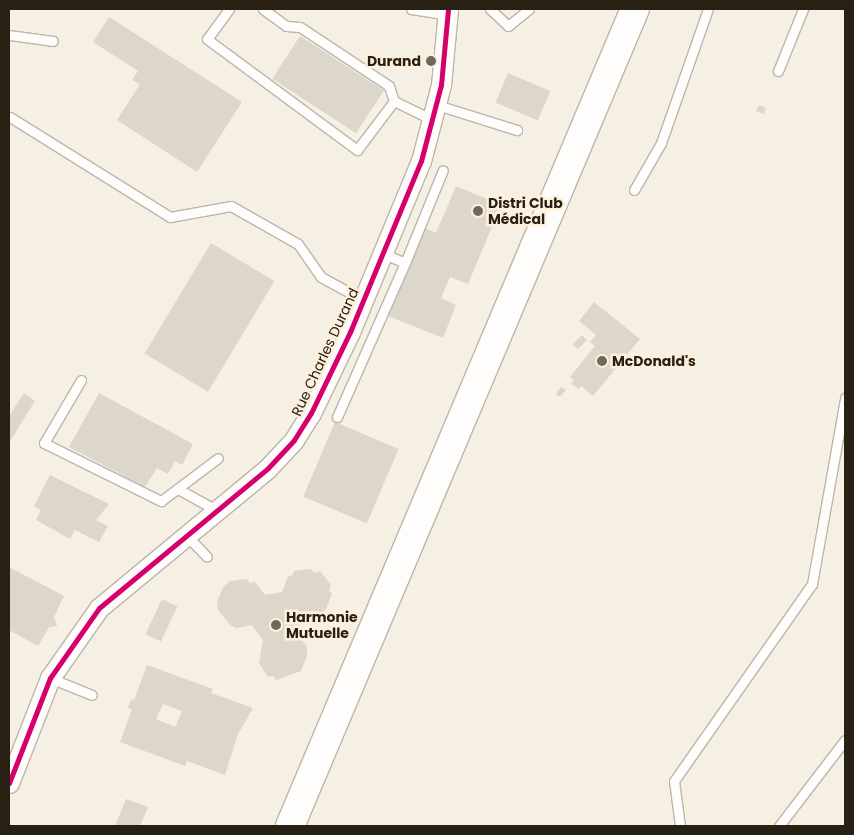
<!DOCTYPE html>
<meta charset="utf-8">
<style>
body{margin:0}
#map{position:relative;width:854px;height:835px;overflow:hidden;background:#f6efe4;font-family:Poppins,sans-serif}
div>[style]{position:absolute}
.building>*{inset:0;background:#ddd6cb;transform-origin:0 0}
.roads{filter:drop-shadow(1px 0 #bcb5aa) drop-shadow(-1px 0 #bcb5aa) drop-shadow(0 1px #bcb5aa) drop-shadow(0 -1px #bcb5aa)}
.service>*{height:9px;margin:-4.5px;padding:0 4.5px;transform-origin:4.5px;border-radius:4.5px;background:#fefdfb}
.minor>*{height:19px;margin:-9.5px;padding:0 9.5px;transform-origin:9.5px;border-radius:9.5px;background:#fefdfb}
.primary>*{height:28px;margin:-14px;padding:0 14px;transform-origin:14px;border-radius:14px;background:#fefdfb}
.cycleway>*{height:5px;margin:-2.5px;padding:0 2.5px;transform-origin:2.5px;border-radius:2.5px;background:#d6006c}
.dots>*{width:14px;height:14px;translate:-50% -50%;box-sizing:border-box;border:2px solid #fef0dc;border-radius:50%}
span{translate:-50% -50%;white-space:nowrap;text-align:center;line-height:1.15;-webkit-text-stroke:5px #fef0dc;paint-order:stroke}
.poi-label{font-size:14px;color:#292014;font-weight:700}
.right{translate:-100% -50%;text-align:right}
.left{translate:0 -50%;text-align:left}
.street-label{font-size:14px;color:#292014}
.frame{position:absolute;inset:0;border:10px solid #292014;pointer-events:none}
</style>
<div id="map">
<div class="building">
<div style="clip-path:polygon(109px 17px,242px 102px,197px 172px,117px 120px,140px 84px,132px 80px,138px 71px,93px 42px)"></div>
<div style="left:300px;top:36px;width:100px;height:51px;rotate:33deg"></div>
<div style="left:508px;top:73px;width:46px;height:32px;rotate:23deg"></div>
<div style="clip-path:polygon(759px 105px,766px 108px,764px 114px,756px 111px)"></div>
<div style="clip-path:polygon(456px 186px,501px 205px,468px 284px,450px 277px,441px 298px,456px 305px,443px 338px,388px 316px,425px 228px,436px 233px)"></div>
<div style="left:211px;top:243px;width:74px;height:129px;rotate:31deg"></div>
<div style="clip-path:polygon(594px 302px,640px 339px,593px 396px,581px 386px,579px 389px,571px 384px,574px 380px,570px 377px,595px 346px,590px 342px,596px 335px,579px 321px)"></div>
<div style="left:582px;top:335px;width:7px;height:13px;rotate:45deg"></div>
<div style="clip-path:polygon(561px 387px,566px 390px,560px 397px,556px 394px)"></div>
<div style="clip-path:polygon(24px 393px,35px 401px,9px 443px,9px 416px)"></div>
<div style="clip-path:polygon(99px 393px,193px 444px,182px 465px,175px 461px,168px 474px,157px 468px,145px 487px,69px 447px)"></div>
<div style="left:335px;top:422px;width:69px;height:81px;rotate:23deg"></div>
<div style="clip-path:polygon(50px 475px,109px 504px,96px 520px,108px 526px,99px 542px,75px 530px,70px 539px,36px 520px,41px 510px,34px 506px)"></div>
<div style="clip-path:polygon(9px 567px,64px 596px,54px 617px,57px 626px,49px 627px,38px 646px,9px 630px)"></div>
<div style="clip-path:polygon(311px 569px,314px 573px,320px 571px,331px 585px,329px 590px,332px 594px,326px 609px,319px 615px,303px 618px,296px 633px,307px 647px,307px 656px,301px 671px,276px 680px,274px 676px,268px 677px,259px 663px,263px 640px,252px 625px,236px 628px,230px 625px,218px 610px,217px 602px,223px 587px,230px 581px,247px 579px,250px 583px,255px 582px,265px 595px,282px 592px,288px 576px,292px 576px,294px 571px)"></div>
<div style="left:162px;top:599px;width:17px;height:39px;rotate:25deg"></div>
<div style="clip-path:polygon(evenodd,147px 665px,213px 689px,211px 693px,253px 708px,238px 734px,225px 775px,187px 761px,185px 766px,120px 742px,132px 709px,128px 708px,131px 699px,134px 700px,147px 665px,163px 704px,182px 711px,175px 727px,156px 719px,163px 704px)"></div>
<div style="clip-path:polygon(126px 799px,148px 807px,140px 826px,115px 826px)"></div>
</div>
<div class="roads">
<div class="service">
<div style="left:229px;top:9px;width:37px;rotate:126deg"></div>
<div style="left:207px;top:39px;width:187px;rotate:36.5deg"></div>
<div style="left:357px;top:150px;width:61px;rotate:-52.9deg"></div>
<div style="left:263px;top:9px;width:29px;rotate:36deg"></div>
<div style="left:286px;top:26px;width:14px;rotate:4deg"></div>
<div style="left:300px;top:27px;width:107px;rotate:33.5deg"></div>
<div style="left:389px;top:86px;width:16px;rotate:72deg"></div>
<div style="left:394px;top:101px;width:43px;rotate:26deg"></div>
<div style="left:411px;top:9px;width:36px;rotate:9deg"></div>
<div style="left:490px;top:9px;width:25px;rotate:43deg"></div>
<div style="left:508px;top:26px;width:27px;rotate:-39deg"></div>
<div style="left:9px;top:35px;width:44px;rotate:7.8deg"></div>
<div style="left:778px;top:71px;width:67px;rotate:-68deg"></div>
<div style="left:437px;top:105px;width:84px;rotate:17.4deg"></div>
<div style="left:10px;top:117px;width:189px;rotate:32deg"></div>
<div style="left:170px;top:217px;width:62px;rotate:-10.2deg"></div>
<div style="left:231px;top:206px;width:77px;rotate:29.6deg"></div>
<div style="left:298px;top:244px;width:40px;rotate:55.1deg"></div>
<div style="left:321px;top:277px;width:48px;rotate:28.7deg"></div>
<div style="left:634px;top:190px;width:54px;rotate:-60.1deg"></div>
<div style="left:661px;top:143px;width:142px;rotate:-70.7deg"></div>
<div style="left:382px;top:253px;width:25px;rotate:23deg"></div>
<div style="left:405px;top:263px;width:100px;rotate:-67.8deg"></div>
<div style="left:81px;top:380px;width:73px;rotate:120.4deg"></div>
<div style="left:44px;top:443px;width:131px;rotate:26.4deg"></div>
<div style="left:161px;top:501px;width:71px;rotate:-37deg"></div>
<div style="left:337px;top:417px;width:168px;rotate:-66.2deg"></div>
<div style="left:178px;top:489px;width:43px;rotate:28.9deg"></div>
<div style="left:186px;top:535px;width:30px;rotate:46deg"></div>
<div style="left:50px;top:678px;width:45px;rotate:22deg"></div>
<div style="left:680px;top:826px;width:45px;rotate:-97.6deg"></div>
<div style="left:674px;top:781px;width:241px;rotate:-55deg"></div>
<div style="left:812px;top:584px;width:189px;rotate:-79.9deg"></div>
<div style="left:779px;top:826px;width:108px;rotate:-52.5deg"></div>
</div>
<div class="minor">
<div style="left:9px;top:783px;width:113px;rotate:-68.7deg"></div>
<div style="left:50px;top:678px;width:85px;rotate:-55deg"></div>
<div style="left:99px;top:608px;width:219px;rotate:-39.6deg"></div>
<div style="left:268px;top:468px;width:38px;rotate:-47deg"></div>
<div style="left:294px;top:440px;width:32px;rotate:-58deg"></div>
<div style="left:311px;top:413px;width:90px;rotate:-64.3deg"></div>
<div style="left:350px;top:332px;width:185px;rotate:-67.5deg"></div>
<div style="left:421px;top:161px;width:79px;rotate:-75.3deg"></div>
<div style="left:441px;top:85px;width:76px;rotate:-84.7deg"></div>
</div>
<div class="primary">
<div style="left:290px;top:826px;width:887px;rotate:-67.11deg"></div>
</div>
</div>
<div class="cycleway">
<div style="left:9px;top:783px;width:113px;rotate:-68.7deg"></div>
<div style="left:50px;top:678px;width:85px;rotate:-55deg"></div>
<div style="left:99px;top:608px;width:219px;rotate:-39.6deg"></div>
<div style="left:268px;top:468px;width:38px;rotate:-47deg"></div>
<div style="left:294px;top:440px;width:32px;rotate:-58deg"></div>
<div style="left:311px;top:413px;width:90px;rotate:-64.3deg"></div>
<div style="left:350px;top:332px;width:185px;rotate:-67.5deg"></div>
<div style="left:421px;top:161px;width:79px;rotate:-75.3deg"></div>
<div style="left:441px;top:85px;width:76px;rotate:-84.7deg"></div>
</div>
<div class="dots">
<div style="left:431px;top:61px;background:#71685d"></div>
<div style="left:478px;top:211px;background:#71685d"></div>
<div style="left:602px;top:361px;background:#71685d"></div>
<div style="left:276px;top:625px;background:#71685d"></div>
</div>
<div class="poi-label">
<span class="right" style="left:421px;top:61px">Durand</span>
<span class="left" style="left:488px;top:211px">Distri Club<br>Médical</span>
<span class="left" style="left:612px;top:361px">McDonald's</span>
<span class="left" style="left:286px;top:625px">Harmonie<br>Mutuelle</span>
</div>
<div class="street-label">
<span style="left:325px;top:352px;rotate:-65deg">Rue Charles Durand</span>
</div>
<div class="frame"></div>
</div>
